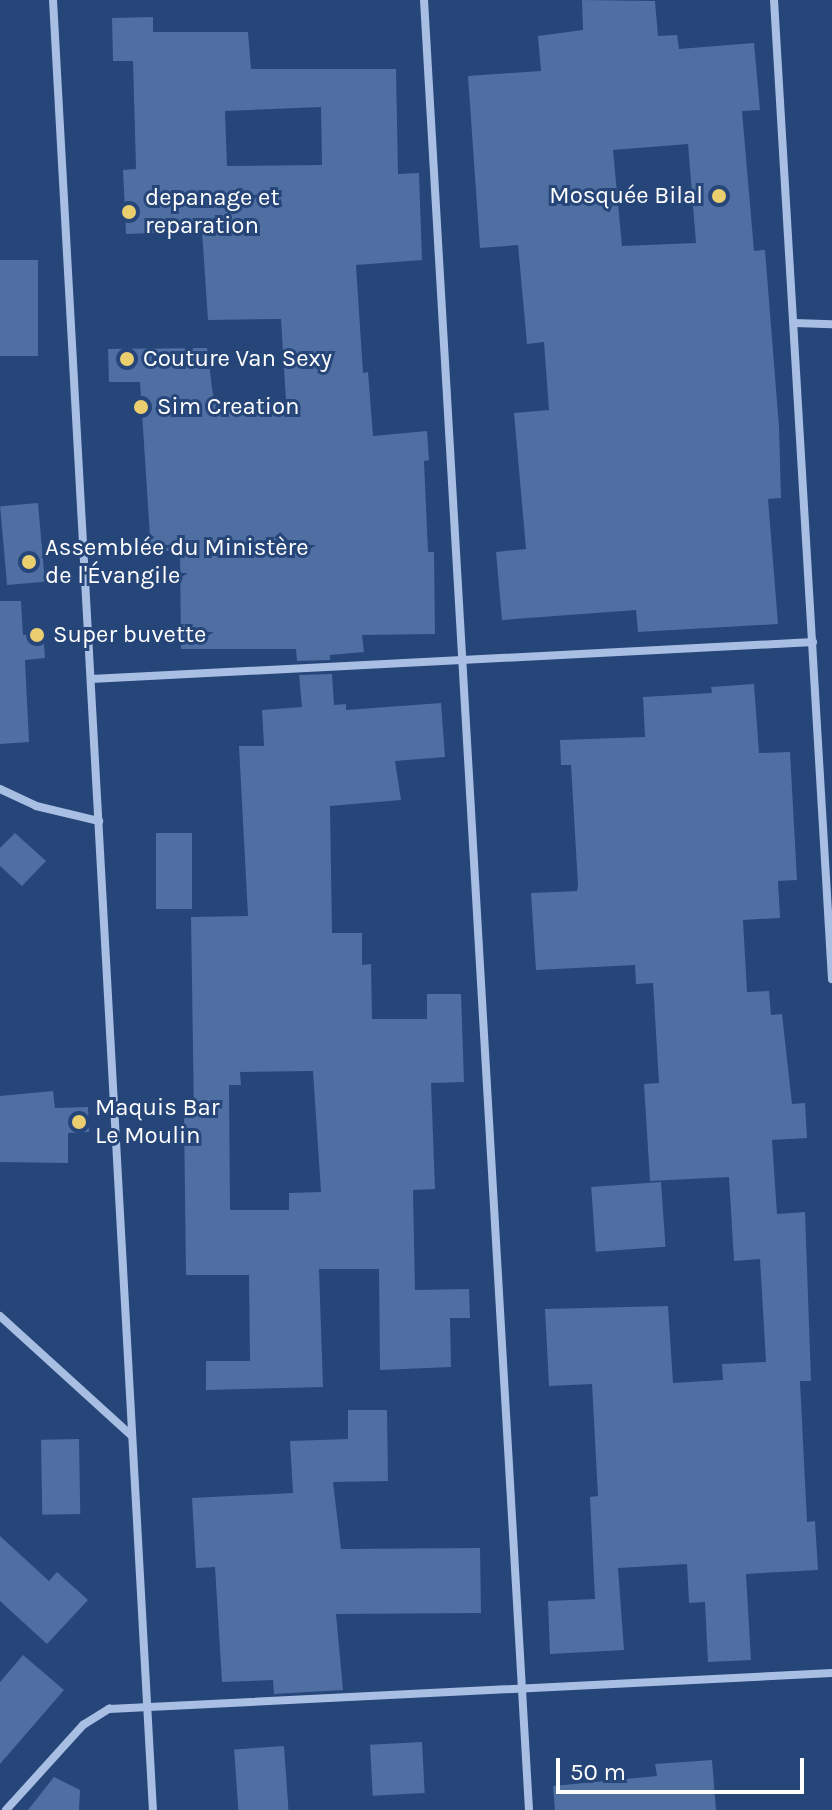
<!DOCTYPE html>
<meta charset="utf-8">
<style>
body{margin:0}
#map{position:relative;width:832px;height:1810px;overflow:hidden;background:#264578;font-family:Karla,sans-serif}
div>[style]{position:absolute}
.building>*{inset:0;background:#4f6ea1;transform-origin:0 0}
.minor>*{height:8px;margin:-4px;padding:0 4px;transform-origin:4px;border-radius:4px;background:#a8bfe3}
.dots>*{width:22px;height:22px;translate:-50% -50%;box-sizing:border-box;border:4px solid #264578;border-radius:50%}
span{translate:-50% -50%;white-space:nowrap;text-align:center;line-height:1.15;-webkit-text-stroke:6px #264578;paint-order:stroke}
.poi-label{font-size:24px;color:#fff}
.right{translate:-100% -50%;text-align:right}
.left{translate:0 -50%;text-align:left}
.scale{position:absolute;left:556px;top:1758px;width:248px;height:36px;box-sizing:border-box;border:4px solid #fff;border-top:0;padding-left:10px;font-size:24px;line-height:28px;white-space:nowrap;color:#fff;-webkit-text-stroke:6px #264578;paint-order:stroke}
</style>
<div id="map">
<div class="building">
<div style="clip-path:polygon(evenodd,582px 0,655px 1px,658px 36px,677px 35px,679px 49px,754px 43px,760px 110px,742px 111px,754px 251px,765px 250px,779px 427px,781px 498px,768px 499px,778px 624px,638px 632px,636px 610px,502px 620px,496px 552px,526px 549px,514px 413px,549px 410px,544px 342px,527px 344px,518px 245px,480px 248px,468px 76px,541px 71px,538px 36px,583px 30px,582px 0,688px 144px,696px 243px,622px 246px,613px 150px,688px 144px)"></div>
<div style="clip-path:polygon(evenodd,153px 17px,153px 32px,248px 32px,251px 69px,396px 69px,398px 174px,419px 173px,422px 260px,356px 265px,363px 373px,368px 372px,373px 436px,427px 431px,429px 460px,424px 461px,428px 552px,434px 552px,435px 634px,362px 635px,364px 652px,330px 655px,330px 660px,297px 661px,296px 649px,181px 649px,180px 550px,151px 552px,140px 382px,109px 382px,108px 349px,207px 348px,214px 403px,286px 401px,281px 319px,208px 320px,202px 231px,126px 234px,123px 170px,136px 169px,133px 61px,113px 61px,112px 18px,153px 17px,321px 107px,322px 165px,227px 166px,225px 111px,321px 107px)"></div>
<div style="left:0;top:260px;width:38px;height:96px"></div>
<div style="left:38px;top:503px;width:79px;height:38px;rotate:85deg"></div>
<div style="clip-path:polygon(0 601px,21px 601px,23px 635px,43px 634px,45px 658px,25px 660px,29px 742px,0 744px)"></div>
<div style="clip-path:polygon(evenodd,332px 674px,334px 705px,346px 704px,346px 710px,441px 703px,445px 757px,395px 761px,401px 800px,330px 806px,332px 933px,362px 933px,362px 965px,371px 964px,372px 1019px,427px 1019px,427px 994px,461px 994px,464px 1082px,431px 1083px,435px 1189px,413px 1190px,415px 1290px,469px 1289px,470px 1318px,450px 1318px,451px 1367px,380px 1370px,379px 1269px,319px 1269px,323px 1387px,206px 1390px,206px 1361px,250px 1361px,249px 1275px,186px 1275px,184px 1116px,194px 1116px,191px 917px,248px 916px,239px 746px,264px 746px,262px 710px,302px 707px,299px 675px,332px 674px,313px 1071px,321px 1192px,289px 1193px,289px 1210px,230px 1210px,229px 1085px,241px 1085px,240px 1072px,313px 1071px)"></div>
<div style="clip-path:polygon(754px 684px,759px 753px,790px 752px,797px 880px,778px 881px,780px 918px,743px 920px,747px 992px,769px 991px,771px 1015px,782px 1014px,792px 1104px,805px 1103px,807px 1138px,772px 1140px,777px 1214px,805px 1212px,811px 1381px,800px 1381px,807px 1522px,815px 1521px,818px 1570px,746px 1574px,751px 1660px,708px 1662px,705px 1602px,689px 1603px,687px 1564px,618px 1568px,624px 1650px,550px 1654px,548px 1601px,595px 1599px,590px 1497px,598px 1496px,592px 1384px,549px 1386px,545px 1309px,668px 1306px,673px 1383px,723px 1380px,722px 1364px,766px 1362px,760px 1259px,734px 1261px,729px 1177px,650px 1181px,644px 1084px,659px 1083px,653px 983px,636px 984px,635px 965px,536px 970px,531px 893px,577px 891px,578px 885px,571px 765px,561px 765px,560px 740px,645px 737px,643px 697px,712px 693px,711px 687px)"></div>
<div style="clip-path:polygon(15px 833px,46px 861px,22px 886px,0 866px,0 848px)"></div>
<div style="left:156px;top:833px;width:36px;height:76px"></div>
<div style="clip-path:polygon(53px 1091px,55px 1108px,88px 1107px,89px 1132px,68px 1133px,68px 1163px,0 1162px,0 1096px)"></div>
<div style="left:661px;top:1182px;width:65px;height:70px;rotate:86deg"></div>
<div style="clip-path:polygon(348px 1410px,387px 1410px,388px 1481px,333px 1482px,341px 1549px,480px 1548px,481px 1613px,336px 1614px,343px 1690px,274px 1694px,273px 1680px,222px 1682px,215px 1567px,196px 1568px,192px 1498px,293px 1493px,290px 1441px,348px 1439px)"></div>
<div style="left:79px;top:1439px;width:75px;height:38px;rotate:89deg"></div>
<div style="clip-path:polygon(0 1536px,49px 1581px,57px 1572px,88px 1600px,47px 1644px,0 1601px)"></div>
<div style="clip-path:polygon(23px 1655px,64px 1690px,0 1764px,0 1682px)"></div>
<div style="left:422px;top:1742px;width:51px;height:52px;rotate:87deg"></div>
<div style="left:284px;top:1746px;width:64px;height:50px;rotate:86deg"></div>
<div style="clip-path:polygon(712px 1760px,716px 1810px,555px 1810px,553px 1786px,657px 1776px,655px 1764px)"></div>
<div style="clip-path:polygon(54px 1777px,80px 1790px,79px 1810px,28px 1810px)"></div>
</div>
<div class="minor">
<div style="left:53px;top:0;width:1813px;rotate:86.84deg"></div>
<div style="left:424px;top:0;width:1813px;rotate:86.68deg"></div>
<div style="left:774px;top:0;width:981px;rotate:86.61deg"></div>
<div style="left:794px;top:323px;width:38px;rotate:2deg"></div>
<div style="left:91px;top:679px;width:723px;rotate:-2.93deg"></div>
<div style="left:0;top:789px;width:40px;rotate:25deg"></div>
<div style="left:36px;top:806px;width:65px;rotate:13.4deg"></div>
<div style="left:0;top:1316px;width:178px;rotate:42.3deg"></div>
<div style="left:6px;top:1810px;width:115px;rotate:-47.8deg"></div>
<div style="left:83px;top:1725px;width:31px;rotate:-32deg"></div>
<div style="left:109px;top:1709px;width:724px;rotate:-2.85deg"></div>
</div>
<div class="dots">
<div style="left:719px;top:196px;background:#ebcf6e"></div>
<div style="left:129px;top:212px;background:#ebcf6e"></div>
<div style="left:127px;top:359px;background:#ebcf6e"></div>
<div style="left:141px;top:407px;background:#ebcf6e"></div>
<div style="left:29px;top:562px;background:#ebcf6e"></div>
<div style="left:37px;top:635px;background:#ebcf6e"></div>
<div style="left:79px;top:1122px;background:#ebcf6e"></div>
</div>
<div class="poi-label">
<span class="right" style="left:703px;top:196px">Mosquée Bilal</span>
<span class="left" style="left:145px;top:212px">depanage et<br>reparation</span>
<span class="left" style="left:143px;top:359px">Couture Van Sexy</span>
<span class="left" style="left:157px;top:407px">Sim Creation</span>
<span class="left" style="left:45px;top:562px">Assemblée du Ministère<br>de l'Évangile</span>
<span class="left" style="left:53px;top:635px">Super buvette</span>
<span class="left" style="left:95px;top:1122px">Maquis Bar<br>Le Moulin</span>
</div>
<div class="scale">50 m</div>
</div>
